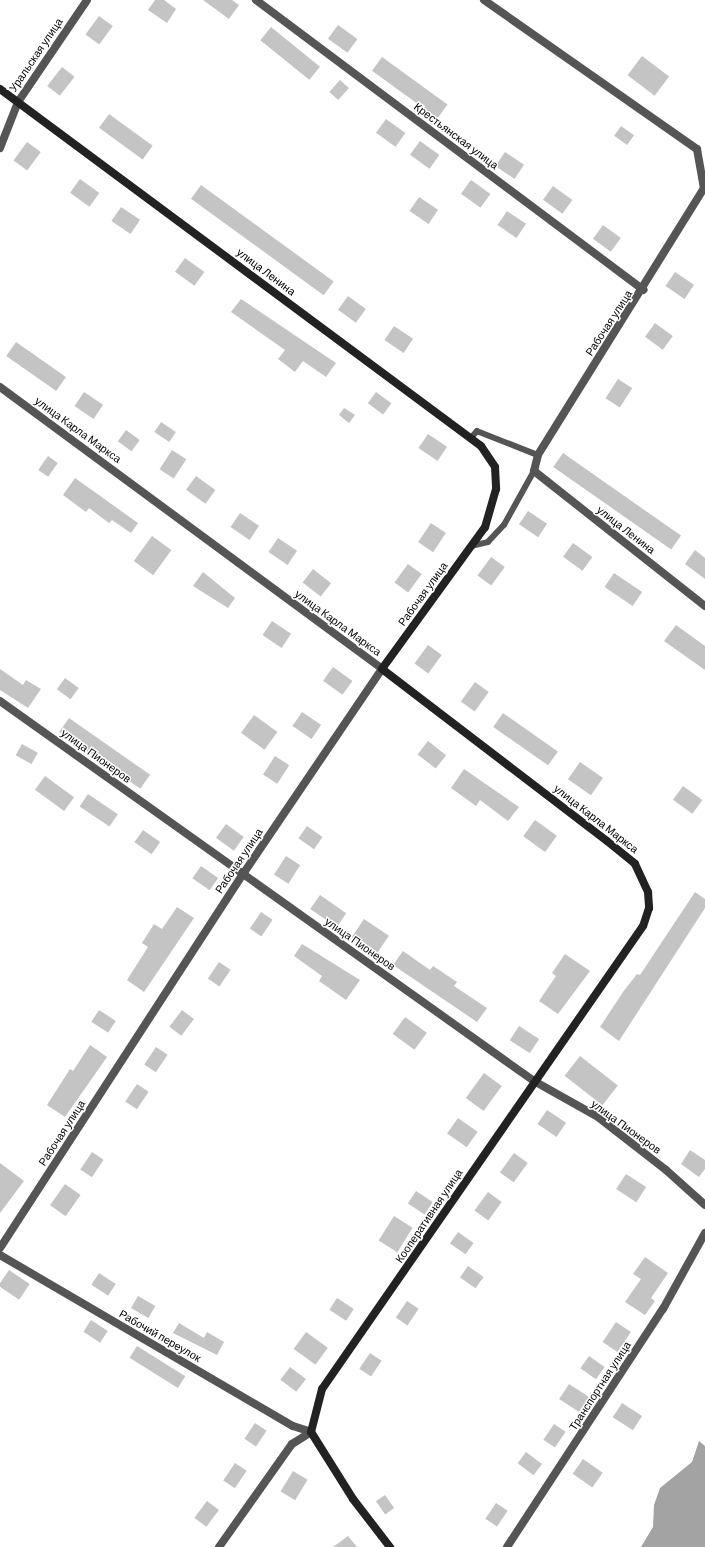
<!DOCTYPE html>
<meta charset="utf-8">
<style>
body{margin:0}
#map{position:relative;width:705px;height:1547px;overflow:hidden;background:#fff;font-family:Barlow,sans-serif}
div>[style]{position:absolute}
.water>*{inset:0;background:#a3a3a3}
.building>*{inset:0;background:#c4c4c4;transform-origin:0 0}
.service>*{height:5.5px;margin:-2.75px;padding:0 2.75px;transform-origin:2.75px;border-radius:2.75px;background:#555}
.minor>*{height:8px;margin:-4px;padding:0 4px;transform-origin:4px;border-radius:4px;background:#555}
.tertiary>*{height:8px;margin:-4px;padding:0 4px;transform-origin:4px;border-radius:4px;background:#555}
.secondary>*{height:8px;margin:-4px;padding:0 4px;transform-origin:4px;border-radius:4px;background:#222}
span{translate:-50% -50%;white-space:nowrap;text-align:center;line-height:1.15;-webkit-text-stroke:3px #fff;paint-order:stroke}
.street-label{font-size:11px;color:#000}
</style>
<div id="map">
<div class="water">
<div style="clip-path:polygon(699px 1441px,705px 1446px,705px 1547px,641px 1547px,653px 1527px,654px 1505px,660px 1488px,692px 1462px)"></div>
</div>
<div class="building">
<div style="clip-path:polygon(155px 0,164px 0,176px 9px,167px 23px,148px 10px)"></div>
<div style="clip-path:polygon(203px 0,232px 0,239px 5px,229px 19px)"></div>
<div style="left:99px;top:16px;width:17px;height:23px;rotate:36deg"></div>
<div style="left:338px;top:25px;width:24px;height:17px;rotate:36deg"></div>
<div style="left:271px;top:27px;width:63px;height:17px;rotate:39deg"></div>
<div style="left:642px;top:56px;width:34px;height:24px;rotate:37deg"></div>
<div style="left:382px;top:57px;width:81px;height:17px;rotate:36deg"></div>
<div style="left:62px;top:67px;width:16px;height:24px;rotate:38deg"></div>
<div style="left:340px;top:80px;width:12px;height:16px;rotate:42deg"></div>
<div style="left:109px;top:114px;width:54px;height:17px;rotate:36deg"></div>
<div style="left:386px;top:119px;width:24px;height:17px;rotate:36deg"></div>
<div style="left:621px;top:126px;width:16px;height:12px;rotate:35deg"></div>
<div style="left:420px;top:141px;width:24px;height:17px;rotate:36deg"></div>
<div style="left:27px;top:142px;width:17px;height:23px;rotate:36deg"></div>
<div style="left:505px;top:152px;width:23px;height:17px;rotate:34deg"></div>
<div style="left:80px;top:179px;width:24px;height:17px;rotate:36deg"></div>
<div style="left:471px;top:180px;width:24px;height:17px;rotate:36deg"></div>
<div style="left:201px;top:185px;width:164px;height:17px;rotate:36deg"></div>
<div style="left:553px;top:186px;width:24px;height:17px;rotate:36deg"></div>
<div style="left:419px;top:197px;width:23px;height:17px;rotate:34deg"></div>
<div style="left:121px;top:207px;width:23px;height:17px;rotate:34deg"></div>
<div style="left:507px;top:211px;width:23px;height:17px;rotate:34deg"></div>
<div style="left:603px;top:225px;width:22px;height:17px;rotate:36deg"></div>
<div style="left:185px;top:258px;width:24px;height:17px;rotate:36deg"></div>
<div style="left:675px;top:272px;width:23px;height:17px;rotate:34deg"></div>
<div style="left:348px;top:296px;width:22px;height:17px;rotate:36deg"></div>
<div style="clip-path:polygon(241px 299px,336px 363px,326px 377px,303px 361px,295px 372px,278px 359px,285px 350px,231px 312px)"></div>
<div style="left:655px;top:323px;width:22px;height:17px;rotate:36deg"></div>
<div style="left:394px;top:326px;width:23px;height:17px;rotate:34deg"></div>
<div style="left:16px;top:342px;width:61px;height:17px;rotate:35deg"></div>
<div style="left:618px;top:379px;width:17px;height:23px;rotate:33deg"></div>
<div style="left:84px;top:392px;width:23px;height:17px;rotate:34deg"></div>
<div style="left:376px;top:392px;width:19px;height:14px;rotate:36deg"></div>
<div style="clip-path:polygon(344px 408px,355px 415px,349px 423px,339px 415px)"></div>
<div style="left:161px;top:422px;width:18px;height:12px;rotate:34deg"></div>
<div style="left:126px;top:430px;width:17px;height:14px;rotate:36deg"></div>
<div style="left:428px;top:434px;width:23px;height:17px;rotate:34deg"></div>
<div style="left:172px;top:450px;width:17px;height:23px;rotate:33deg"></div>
<div style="left:563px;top:453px;width:144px;height:17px;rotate:35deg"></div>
<div style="left:48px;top:456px;width:12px;height:17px;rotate:35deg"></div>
<div style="left:196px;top:476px;width:24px;height:17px;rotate:36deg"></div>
<div style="clip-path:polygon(75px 478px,138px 523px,131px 533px,112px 520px,109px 523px,89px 508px,86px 512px,63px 495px)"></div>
<div style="left:528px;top:511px;width:23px;height:16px;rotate:34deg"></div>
<div style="left:240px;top:513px;width:23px;height:17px;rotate:34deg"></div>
<div style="left:431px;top:523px;width:18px;height:23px;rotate:34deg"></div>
<div style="left:152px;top:536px;width:24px;height:31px;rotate:36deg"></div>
<div style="left:278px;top:538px;width:23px;height:17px;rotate:34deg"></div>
<div style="left:573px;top:543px;width:24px;height:17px;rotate:36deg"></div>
<div style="clip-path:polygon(695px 550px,705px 558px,705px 579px,685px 564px)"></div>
<div style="left:491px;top:557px;width:17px;height:23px;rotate:36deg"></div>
<div style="left:408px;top:564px;width:17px;height:23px;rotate:36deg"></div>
<div style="left:313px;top:569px;width:23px;height:17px;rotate:38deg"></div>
<div style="clip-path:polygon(203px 572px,235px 598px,228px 608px,193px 586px)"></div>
<div style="left:614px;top:573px;width:34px;height:17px;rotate:34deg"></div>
<div style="left:272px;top:621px;width:23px;height:17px;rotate:34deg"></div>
<div style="clip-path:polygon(676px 625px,705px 646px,705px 670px,664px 641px)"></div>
<div style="left:428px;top:645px;width:17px;height:23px;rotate:36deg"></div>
<div style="left:333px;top:667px;width:24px;height:17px;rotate:36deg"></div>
<div style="clip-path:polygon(0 669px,23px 685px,26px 680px,41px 689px,28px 708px,0 690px)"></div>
<div style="left:65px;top:678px;width:17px;height:14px;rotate:36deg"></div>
<div style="left:475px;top:682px;width:17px;height:24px;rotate:36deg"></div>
<div style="left:302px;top:712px;width:23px;height:17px;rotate:34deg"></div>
<div style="left:503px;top:713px;width:67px;height:17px;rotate:35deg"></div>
<div style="left:254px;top:715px;width:29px;height:22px;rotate:36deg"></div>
<div style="left:69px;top:718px;width:99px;height:17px;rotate:35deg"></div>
<div style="left:428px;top:741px;width:23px;height:17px;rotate:38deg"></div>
<div style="left:22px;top:744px;width:18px;height:13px;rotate:29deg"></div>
<div style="left:275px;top:756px;width:17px;height:22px;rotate:33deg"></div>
<div style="left:580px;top:762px;width:28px;height:21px;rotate:35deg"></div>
<div style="clip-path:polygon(464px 769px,519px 807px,508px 821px,480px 800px,476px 806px,451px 788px)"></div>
<div style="left:45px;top:776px;width:36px;height:17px;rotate:36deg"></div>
<div style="left:683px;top:786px;width:24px;height:17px;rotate:36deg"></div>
<div style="left:88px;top:794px;width:36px;height:15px;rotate:34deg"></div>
<div style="left:535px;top:820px;width:27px;height:20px;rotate:36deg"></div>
<div style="left:226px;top:824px;width:22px;height:17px;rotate:36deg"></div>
<div style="left:307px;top:826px;width:19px;height:15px;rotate:35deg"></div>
<div style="left:143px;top:830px;width:21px;height:15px;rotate:35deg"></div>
<div style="left:286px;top:856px;width:17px;height:22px;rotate:33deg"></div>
<div style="left:201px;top:866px;width:21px;height:15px;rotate:35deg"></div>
<div style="clip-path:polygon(695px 892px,705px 899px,705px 908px,619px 1041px,600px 1027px,623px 992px,637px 974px,640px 975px)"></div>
<div style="left:320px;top:895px;width:32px;height:17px;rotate:35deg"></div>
<div style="clip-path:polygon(177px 907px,194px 918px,144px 992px,127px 980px,148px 947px,142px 943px,154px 924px,162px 929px)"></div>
<div style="left:261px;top:912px;width:14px;height:20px;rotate:34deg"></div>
<div style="left:364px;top:919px;width:30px;height:22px;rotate:34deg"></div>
<div style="clip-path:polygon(302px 944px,360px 980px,346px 1000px,319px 981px,322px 976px,294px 956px)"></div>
<div style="clip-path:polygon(403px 951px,430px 970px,433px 966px,457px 982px,454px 986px,487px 1008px,477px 1022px,393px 965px)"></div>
<div style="clip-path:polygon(565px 954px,590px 971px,558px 1014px,539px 1001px,556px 976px,552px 973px)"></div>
<div style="left:219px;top:962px;width:14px;height:20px;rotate:34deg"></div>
<div style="left:99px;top:1010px;width:20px;height:14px;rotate:33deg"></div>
<div style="left:182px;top:1010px;width:15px;height:21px;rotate:37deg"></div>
<div style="left:405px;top:1017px;width:27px;height:21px;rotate:36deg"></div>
<div style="left:519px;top:1026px;width:24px;height:17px;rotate:33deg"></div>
<div style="clip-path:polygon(90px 1045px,107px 1057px,65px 1117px,47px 1105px,70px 1069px,73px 1071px)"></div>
<div style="left:156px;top:1047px;width:14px;height:21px;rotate:34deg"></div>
<div style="left:580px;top:1056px;width:48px;height:25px;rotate:38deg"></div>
<div style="left:484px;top:1073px;width:22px;height:31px;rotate:36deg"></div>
<div style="left:137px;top:1084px;width:14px;height:21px;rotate:34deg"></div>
<div style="left:547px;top:1110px;width:23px;height:17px;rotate:34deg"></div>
<div style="left:458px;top:1118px;width:24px;height:19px;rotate:35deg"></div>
<div style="clip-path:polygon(690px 1150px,705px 1160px,705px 1169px,699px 1177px,681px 1164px)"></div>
<div style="left:92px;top:1152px;width:14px;height:21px;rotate:34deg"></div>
<div style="left:514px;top:1153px;width:17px;height:24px;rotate:36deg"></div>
<div style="clip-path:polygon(0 1163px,24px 1181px,0 1213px)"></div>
<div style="left:626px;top:1174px;width:24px;height:18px;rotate:33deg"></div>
<div style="left:65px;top:1184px;width:19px;height:26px;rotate:35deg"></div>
<div style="left:416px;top:1191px;width:20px;height:15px;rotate:33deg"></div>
<div style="left:488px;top:1192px;width:17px;height:23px;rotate:36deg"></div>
<div style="left:394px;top:1216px;width:22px;height:29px;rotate:32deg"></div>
<div style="left:458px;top:1232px;width:19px;height:14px;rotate:35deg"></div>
<div style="clip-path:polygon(645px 1257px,668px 1273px,651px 1298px,655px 1301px,645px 1315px,625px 1302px,641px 1279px,633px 1274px)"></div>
<div style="left:468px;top:1266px;width:19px;height:14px;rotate:35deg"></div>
<div style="left:9px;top:1270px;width:25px;height:19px;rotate:34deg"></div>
<div style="left:99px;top:1273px;width:20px;height:14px;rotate:33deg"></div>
<div style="left:138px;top:1296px;width:20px;height:14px;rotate:30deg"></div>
<div style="left:337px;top:1298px;width:20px;height:14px;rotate:33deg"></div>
<div style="left:407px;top:1301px;width:14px;height:20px;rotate:34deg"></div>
<div style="left:91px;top:1320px;width:20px;height:14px;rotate:33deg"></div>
<div style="left:616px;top:1322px;width:18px;height:24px;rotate:34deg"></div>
<div style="clip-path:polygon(179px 1323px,204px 1338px,207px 1332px,224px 1342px,217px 1355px,173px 1333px)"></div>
<div style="left:306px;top:1332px;width:27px;height:21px;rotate:36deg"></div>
<div style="left:137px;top:1346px;width:57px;height:14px;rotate:32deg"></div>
<div style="left:370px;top:1353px;width:14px;height:19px;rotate:34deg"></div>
<div style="left:589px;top:1356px;width:19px;height:15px;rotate:35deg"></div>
<div style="left:290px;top:1367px;width:20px;height:16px;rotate:37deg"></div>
<div style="left:569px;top:1384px;width:24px;height:18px;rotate:33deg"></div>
<div style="left:622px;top:1403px;width:24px;height:17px;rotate:33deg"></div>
<div style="left:255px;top:1423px;width:14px;height:19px;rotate:34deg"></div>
<div style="left:554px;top:1424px;width:14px;height:19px;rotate:34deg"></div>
<div style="left:526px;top:1452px;width:20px;height:14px;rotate:37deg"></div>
<div style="left:583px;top:1459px;width:24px;height:18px;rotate:35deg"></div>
<div style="left:235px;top:1463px;width:14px;height:21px;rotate:34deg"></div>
<div style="left:293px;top:1471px;width:17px;height:24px;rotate:31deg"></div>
<div style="left:385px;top:1495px;width:16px;height:11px;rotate:55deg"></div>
<div style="left:207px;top:1501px;width:15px;height:21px;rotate:37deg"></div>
<div style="left:496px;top:1503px;width:14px;height:19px;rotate:34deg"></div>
<div style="clip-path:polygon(348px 1536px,357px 1547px,333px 1547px)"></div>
</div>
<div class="service">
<div style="left:471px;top:438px;width:9px;rotate:-49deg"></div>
<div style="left:477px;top:431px;width:66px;rotate:21.5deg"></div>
<div style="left:471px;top:546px;width:17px;rotate:-13deg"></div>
<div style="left:488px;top:542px;width:23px;rotate:-47deg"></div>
<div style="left:504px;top:525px;width:62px;rotate:-60.9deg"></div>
</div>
<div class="minor">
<div style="left:256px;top:0;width:484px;rotate:36.8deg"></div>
<div style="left:484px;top:0;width:260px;rotate:35deg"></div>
<div style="left:697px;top:149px;width:40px;rotate:80deg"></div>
<div style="left:704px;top:188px;width:314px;rotate:121.9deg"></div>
<div style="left:538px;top:455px;width:16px;rotate:104deg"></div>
<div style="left:534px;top:471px;width:218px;rotate:38.3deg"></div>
<div style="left:0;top:148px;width:49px;rotate:-68.6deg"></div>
<div style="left:18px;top:102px;width:123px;rotate:-55.9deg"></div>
<div style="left:0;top:387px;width:475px;rotate:36.4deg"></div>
<div style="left:0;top:701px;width:655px;rotate:35.44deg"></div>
<div style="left:534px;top:1081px;width:73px;rotate:29.4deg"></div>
<div style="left:598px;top:1117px;width:86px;rotate:37.9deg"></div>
<div style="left:666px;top:1170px;width:52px;rotate:41.9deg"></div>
<div style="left:0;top:1255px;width:339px;rotate:30.3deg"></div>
<div style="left:293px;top:1426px;width:19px;rotate:18deg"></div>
<div style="left:219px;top:1547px;width:126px;rotate:-54.7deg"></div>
<div style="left:292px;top:1444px;width:22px;rotate:-32deg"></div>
<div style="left:507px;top:1547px;width:285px;rotate:-56.8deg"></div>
<div style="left:663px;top:1309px;width:87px;rotate:-61.1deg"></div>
</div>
<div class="tertiary">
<div style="left:0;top:1248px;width:446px;rotate:-57deg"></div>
<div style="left:243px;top:874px;width:248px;rotate:-55.9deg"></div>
</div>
<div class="secondary">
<div style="left:0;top:89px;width:599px;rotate:36.58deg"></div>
<div style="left:481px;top:446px;width:25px;rotate:56deg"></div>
<div style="left:495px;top:467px;width:22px;rotate:87deg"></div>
<div style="left:496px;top:489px;width:40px;rotate:106deg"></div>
<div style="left:485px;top:527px;width:175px;rotate:126deg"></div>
<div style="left:382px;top:669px;width:283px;rotate:37.4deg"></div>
<div style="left:607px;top:841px;width:36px;rotate:39deg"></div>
<div style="left:635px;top:864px;width:31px;rotate:65deg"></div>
<div style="left:648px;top:892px;width:16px;rotate:86deg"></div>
<div style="left:649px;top:908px;width:19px;rotate:108deg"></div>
<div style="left:643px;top:926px;width:563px;rotate:124.73deg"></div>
<div style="left:322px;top:1389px;width:44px;rotate:104.3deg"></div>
<div style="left:311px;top:1432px;width:79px;rotate:57.9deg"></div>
<div style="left:353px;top:1499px;width:61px;rotate:52.4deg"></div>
</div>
<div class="street-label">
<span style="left:36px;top:55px;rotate:-56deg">Уральская улица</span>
<span style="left:456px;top:136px;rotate:37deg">Крестьянская улица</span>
<span style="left:266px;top:272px;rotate:37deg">улица Ленина</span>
<span style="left:609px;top:323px;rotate:-57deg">Рабочая улица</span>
<span style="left:78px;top:430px;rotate:36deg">улица Карла Маркса</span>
<span style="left:626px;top:530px;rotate:38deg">улица Ленина</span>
<span style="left:423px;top:594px;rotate:-54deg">Рабочая улица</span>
<span style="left:338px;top:623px;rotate:36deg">улица Карла Маркса</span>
<span style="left:96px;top:756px;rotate:36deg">улица Пионеров</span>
<span style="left:596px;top:819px;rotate:38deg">улица Карла Маркса</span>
<span style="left:239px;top:861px;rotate:-56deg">Рабочая улица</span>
<span style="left:360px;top:944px;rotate:35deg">улица Пионеров</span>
<span style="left:626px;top:1127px;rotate:36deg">улица Пионеров</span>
<span style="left:62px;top:1133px;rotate:-57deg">Рабочая улица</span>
<span style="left:429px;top:1216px;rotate:-56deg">Кооперативная улица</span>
<span style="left:160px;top:1336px;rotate:30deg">Рабочий переулок</span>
<span style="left:600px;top:1386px;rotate:-57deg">Транспортная улица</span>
</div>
</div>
